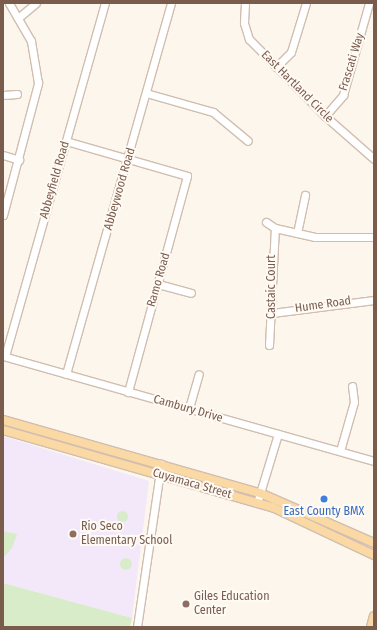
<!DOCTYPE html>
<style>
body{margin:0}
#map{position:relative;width:377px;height:630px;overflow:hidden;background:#fdf6ec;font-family:"Fira Sans Condensed",sans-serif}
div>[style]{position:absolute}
.education>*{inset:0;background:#f3e8fa}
.green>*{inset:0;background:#d8ecc9}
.round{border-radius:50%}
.roads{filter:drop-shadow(1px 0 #d1beb0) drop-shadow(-1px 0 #d1beb0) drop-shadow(0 1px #d1beb0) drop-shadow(0 -1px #d1beb0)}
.minor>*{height:7px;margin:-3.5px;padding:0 3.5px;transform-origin:3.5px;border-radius:3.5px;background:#fff}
.major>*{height:8px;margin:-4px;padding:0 4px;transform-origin:4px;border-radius:4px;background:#fbd9a5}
.dots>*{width:11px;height:11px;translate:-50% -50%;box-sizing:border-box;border:2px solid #fffaf3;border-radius:50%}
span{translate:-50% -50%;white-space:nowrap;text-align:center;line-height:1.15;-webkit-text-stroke:4px #fffaf3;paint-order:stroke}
.street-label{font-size:12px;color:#7a5c4d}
.shop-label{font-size:12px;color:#366cbe}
.education-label{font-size:12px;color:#785e54}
.left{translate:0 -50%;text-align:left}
.frame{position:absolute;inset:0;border:4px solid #7a5c4d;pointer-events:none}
</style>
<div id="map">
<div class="education">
<div style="clip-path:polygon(3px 436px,149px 481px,132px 618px,3px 583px)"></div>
</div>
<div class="green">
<div class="round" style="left:116.5px;top:510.5px;width:11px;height:11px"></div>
<div style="clip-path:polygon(3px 531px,17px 534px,12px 548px,3px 558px)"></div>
<div class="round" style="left:120px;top:558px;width:12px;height:12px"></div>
<div style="clip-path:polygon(3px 583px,132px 618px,130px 627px,3px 627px)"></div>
</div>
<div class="roads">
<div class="minor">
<div style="left:245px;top:3px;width:20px;rotate:93deg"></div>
<div style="left:244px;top:23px;width:17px;rotate:73deg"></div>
<div style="left:249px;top:39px;width:108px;rotate:45.4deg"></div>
<div style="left:325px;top:116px;width:65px;rotate:41.3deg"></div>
<div style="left:18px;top:18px;width:23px;rotate:-40deg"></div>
<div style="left:276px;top:67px;width:21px;rotate:-45deg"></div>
<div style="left:291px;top:52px;width:51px;rotate:-73deg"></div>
<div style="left:146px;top:93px;width:70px;rotate:15.8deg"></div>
<div style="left:213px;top:112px;width:45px;rotate:39.6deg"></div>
<div style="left:3px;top:95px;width:14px;rotate:-4deg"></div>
<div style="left:325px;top:116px;width:28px;rotate:-49deg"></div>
<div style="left:343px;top:95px;width:96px;rotate:-74.2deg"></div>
<div style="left:66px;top:141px;width:126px;rotate:16.1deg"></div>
<div style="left:187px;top:176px;width:224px;rotate:105.3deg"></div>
<div style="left:3px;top:155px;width:17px;rotate:17deg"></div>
<div style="left:3px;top:215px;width:137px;rotate:-75.1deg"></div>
<div style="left:38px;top:83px;width:43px;rotate:-99.5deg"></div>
<div style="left:31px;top:41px;width:44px;rotate:-120.1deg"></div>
<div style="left:266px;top:222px;width:11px;rotate:34deg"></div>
<div style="left:275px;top:228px;width:41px;rotate:12.7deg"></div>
<div style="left:315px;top:237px;width:59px"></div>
<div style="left:297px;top:233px;width:39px;rotate:-78deg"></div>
<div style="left:158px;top:284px;width:34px;rotate:15deg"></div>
<div style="left:272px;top:313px;width:103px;rotate:-7.3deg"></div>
<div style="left:269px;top:345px;width:117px;rotate:-87.1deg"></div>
<div style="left:3px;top:356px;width:386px;rotate:15.8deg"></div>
<div style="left:5px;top:356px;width:367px;rotate:-74.2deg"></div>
<div style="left:66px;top:374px;width:386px;rotate:-74.2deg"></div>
<div style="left:189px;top:408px;width:35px;rotate:-74deg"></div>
<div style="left:340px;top:451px;width:51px;rotate:-74.1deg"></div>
<div style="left:354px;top:402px;width:16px;rotate:-97deg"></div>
<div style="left:257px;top:503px;width:72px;rotate:-73.1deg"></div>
<div style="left:137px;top:627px;width:165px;rotate:-81.6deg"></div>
</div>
<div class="major">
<div style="left:3px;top:420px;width:267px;rotate:15.9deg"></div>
<div style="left:260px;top:493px;width:124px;rotate:23.7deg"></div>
<div style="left:3px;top:430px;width:280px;rotate:16deg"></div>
<div style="left:272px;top:507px;width:113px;rotate:25.2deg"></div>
<div style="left:371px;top:627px;width:11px;rotate:-75deg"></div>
</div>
</div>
<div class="dots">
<div style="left:324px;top:499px;background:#3f7fe0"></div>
<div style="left:73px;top:534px;background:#8d6e63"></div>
<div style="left:186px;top:604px;background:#8d6e63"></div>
</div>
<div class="street-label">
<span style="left:352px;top:62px;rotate:-73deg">Frascati Way</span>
<span style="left:297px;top:87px;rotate:45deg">East Hartland Circle</span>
<span style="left:55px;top:180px;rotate:-74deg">Abbeyfield Road</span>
<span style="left:120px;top:189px;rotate:-74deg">Abbeywood Road</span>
<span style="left:159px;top:280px;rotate:-74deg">Ramo Road</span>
<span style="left:272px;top:287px;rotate:-90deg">Castaic Court</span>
<span style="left:323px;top:305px;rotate:-8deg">Hume Road</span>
<span style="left:188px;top:409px;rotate:16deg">Cambury Drive</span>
<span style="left:192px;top:484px;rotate:16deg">Cuyamaca Street</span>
</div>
<div class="shop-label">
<span style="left:324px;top:512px">East County BMX</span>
</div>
<div class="education-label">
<span class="left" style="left:81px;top:534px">Rio Seco<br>Elementary School</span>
<span class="left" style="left:194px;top:604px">Giles Education<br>Center</span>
</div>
<div class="frame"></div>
</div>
